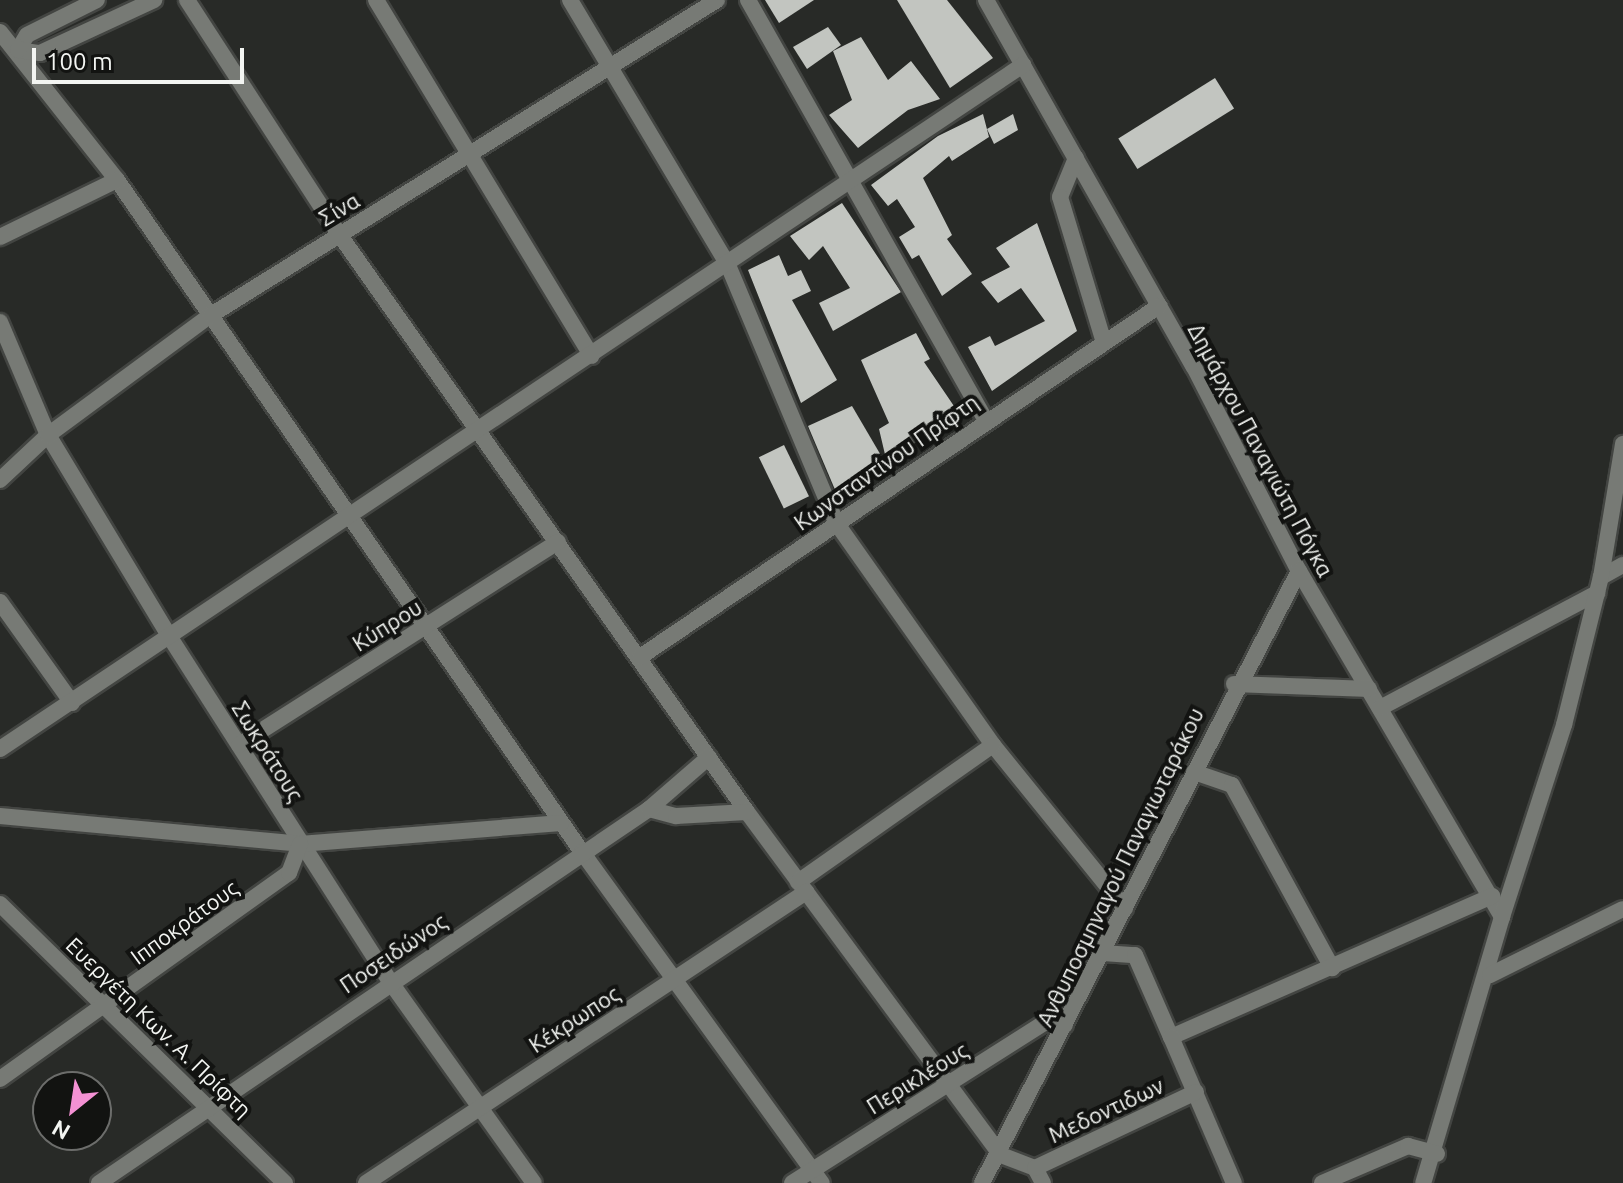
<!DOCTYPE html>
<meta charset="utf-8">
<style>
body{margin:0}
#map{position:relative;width:1623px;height:1183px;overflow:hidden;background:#282a27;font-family:Ubuntu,sans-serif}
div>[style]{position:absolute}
.building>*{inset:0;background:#c2c5c0;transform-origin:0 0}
.roads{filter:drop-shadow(2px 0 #434542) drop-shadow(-2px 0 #434542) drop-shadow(0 2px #434542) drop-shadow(0 -2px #434542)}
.minor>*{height:16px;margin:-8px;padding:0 8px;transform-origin:8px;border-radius:8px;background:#777a75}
span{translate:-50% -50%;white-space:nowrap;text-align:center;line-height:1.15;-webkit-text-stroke:8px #121311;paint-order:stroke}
.street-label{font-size:22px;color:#f3f5f2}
.north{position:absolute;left:32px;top:1071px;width:80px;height:80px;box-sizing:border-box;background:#121311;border:2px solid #6c6d6b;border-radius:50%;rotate:210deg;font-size:22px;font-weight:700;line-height:32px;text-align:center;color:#f3f5f2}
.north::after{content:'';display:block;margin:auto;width:28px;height:36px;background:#f491d4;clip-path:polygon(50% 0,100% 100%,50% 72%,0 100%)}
.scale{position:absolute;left:32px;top:48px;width:212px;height:36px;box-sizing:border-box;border:4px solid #f3f5f2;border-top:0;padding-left:10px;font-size:24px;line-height:28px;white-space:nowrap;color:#f3f5f2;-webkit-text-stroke:6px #121311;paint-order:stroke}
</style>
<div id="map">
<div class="building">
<div style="clip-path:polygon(765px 0,814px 0,779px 23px)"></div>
<div style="clip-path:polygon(897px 0,947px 0,993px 58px,950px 88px)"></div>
<div style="clip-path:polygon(828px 27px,841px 45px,807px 69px,793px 47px)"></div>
<div style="clip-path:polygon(861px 37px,888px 80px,911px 61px,940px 99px,908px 110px,858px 148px,829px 115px,852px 100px,833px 51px)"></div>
<div style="left:1215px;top:78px;width:36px;height:114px;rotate:58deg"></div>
<div style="clip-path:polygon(983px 114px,989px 137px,952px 161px,949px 156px,923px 178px,952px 235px,947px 239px,972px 274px,942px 296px,919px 255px,912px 259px,899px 237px,915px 227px,897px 199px,888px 206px,871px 185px,938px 136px)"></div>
<div style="clip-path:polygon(1013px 114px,1018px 130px,994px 144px,987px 129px)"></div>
<div style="clip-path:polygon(842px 203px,901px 292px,833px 331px,819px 303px,850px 288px,823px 246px,809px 260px,790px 236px)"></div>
<div style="clip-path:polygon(1037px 223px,1077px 331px,992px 391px,968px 347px,990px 336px,995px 346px,1045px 321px,1021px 288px,998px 303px,981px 282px,1010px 267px,996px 248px)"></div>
<div style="clip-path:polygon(779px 255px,788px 276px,801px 270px,811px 291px,792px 300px,837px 380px,801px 403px,748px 270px)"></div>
<div style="clip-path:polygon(916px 333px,930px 359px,924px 362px,958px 412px,887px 463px,879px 429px,889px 423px,861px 360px)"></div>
<div style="clip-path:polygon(852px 406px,886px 464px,836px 492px,808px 426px)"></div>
<div style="left:784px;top:445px;width:57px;height:28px;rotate:64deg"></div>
</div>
<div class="roads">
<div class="minor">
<div style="left:187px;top:0;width:279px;rotate:57deg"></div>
<div style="left:339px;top:234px;width:707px;rotate:54.78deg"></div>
<div style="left:747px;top:812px;width:427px;rotate:53.5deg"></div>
<div style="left:376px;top:0;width:416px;rotate:58.8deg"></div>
<div style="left:570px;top:0;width:309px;rotate:59.2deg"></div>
<div style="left:728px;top:265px;width:281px;rotate:67.2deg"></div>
<div style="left:837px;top:524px;width:271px;rotate:54.8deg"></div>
<div style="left:993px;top:745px;width:210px;rotate:51deg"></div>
<div style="left:748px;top:0;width:481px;rotate:60.5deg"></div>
<div style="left:986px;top:0;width:422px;rotate:60.5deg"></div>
<div style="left:1194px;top:367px;width:229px;rotate:62.8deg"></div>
<div style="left:1299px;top:571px;width:401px;rotate:59.6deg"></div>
<div style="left:1502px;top:917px;width:277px;rotate:106.5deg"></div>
<div style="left:0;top:32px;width:189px;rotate:51.7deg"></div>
<div style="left:117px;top:180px;width:817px;rotate:55.32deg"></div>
<div style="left:582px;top:852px;width:409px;rotate:54.1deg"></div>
<div style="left:18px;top:50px;width:22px;rotate:8deg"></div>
<div style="left:40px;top:53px;width:126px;rotate:-24.9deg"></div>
<div style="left:18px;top:50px;width:17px;rotate:-59deg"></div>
<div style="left:27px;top:35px;width:78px;rotate:-26.6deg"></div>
<div style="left:1076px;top:158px;width:42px;rotate:112.3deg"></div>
<div style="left:1060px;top:197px;width:148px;rotate:73.2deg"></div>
<div style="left:0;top:237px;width:130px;rotate:-26deg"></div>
<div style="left:0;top:322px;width:123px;rotate:67deg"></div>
<div style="left:48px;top:435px;width:238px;rotate:58.9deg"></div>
<div style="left:171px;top:639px;width:405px;rotate:57.4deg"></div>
<div style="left:389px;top:980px;width:249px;rotate:54.5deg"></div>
<div style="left:0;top:480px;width:66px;rotate:-43.2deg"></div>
<div style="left:48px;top:435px;width:202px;rotate:-36.4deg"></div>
<div style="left:211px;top:315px;width:596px;rotate:-31.9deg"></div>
<div style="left:1601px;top:577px;width:25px;rotate:-29deg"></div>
<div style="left:0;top:602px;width:124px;rotate:54.5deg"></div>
<div style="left:640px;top:657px;width:627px;rotate:-34.07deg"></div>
<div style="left:1234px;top:684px;width:135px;rotate:2.1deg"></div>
<div style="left:1380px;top:708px;width:246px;rotate:-27.9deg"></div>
<div style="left:239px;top:745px;width:378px;rotate:-32.5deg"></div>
<div style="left:0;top:749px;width:1231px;rotate:-33.77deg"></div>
<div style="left:1194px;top:772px;width:40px;rotate:18.9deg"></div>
<div style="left:1232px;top:785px;width:209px;rotate:61.3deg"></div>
<div style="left:649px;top:809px;width:28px;rotate:15deg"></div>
<div style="left:676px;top:816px;width:71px;rotate:-3.2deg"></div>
<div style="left:0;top:816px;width:301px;rotate:5.3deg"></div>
<div style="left:300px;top:844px;width:262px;rotate:-4.6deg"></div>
<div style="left:798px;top:882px;width:238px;rotate:-35.1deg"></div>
<div style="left:0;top:904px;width:399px;rotate:44.4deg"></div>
<div style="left:1502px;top:917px;width:202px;rotate:-72.1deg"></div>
<div style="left:1564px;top:725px;width:153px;rotate:-76deg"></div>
<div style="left:1601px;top:577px;width:135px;rotate:-80.6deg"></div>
<div style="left:1103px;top:953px;width:32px;rotate:4deg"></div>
<div style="left:1135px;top:955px;width:90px;rotate:66.3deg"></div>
<div style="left:1171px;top:1037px;width:351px;rotate:-23.7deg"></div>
<div style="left:1490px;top:975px;width:148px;rotate:-26.4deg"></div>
<div style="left:1171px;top:1037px;width:159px;rotate:66.7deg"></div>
<div style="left:0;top:1079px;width:355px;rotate:-35.5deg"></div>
<div style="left:289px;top:873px;width:31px;rotate:-69deg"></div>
<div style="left:1001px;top:1155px;width:36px;rotate:21deg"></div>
<div style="left:1035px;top:1168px;width:17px;rotate:62deg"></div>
<div style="left:1035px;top:1168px;width:178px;rotate:-25.3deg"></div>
<div style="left:99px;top:1183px;width:665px;rotate:-34.22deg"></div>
<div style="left:649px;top:809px;width:79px;rotate:-40.9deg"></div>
<div style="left:366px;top:1183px;width:528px;rotate:-33.48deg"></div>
<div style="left:792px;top:1183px;width:306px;rotate:-32.4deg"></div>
<div style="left:1050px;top:1019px;width:16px;rotate:22deg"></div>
<div style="left:982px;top:1183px;width:689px;rotate:-62.62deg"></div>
<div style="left:1322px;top:1183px;width:94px;rotate:-23.3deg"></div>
<div style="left:1408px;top:1146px;width:30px;rotate:15deg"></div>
</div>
</div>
<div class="street-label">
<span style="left:339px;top:209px;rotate:-31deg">Σίνα</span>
<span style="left:1261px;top:450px;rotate:62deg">Δημάρχου Παναγιώτη Πόγκα</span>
<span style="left:886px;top:462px;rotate:-35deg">Κωνσταντίνου Πρίφτη</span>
<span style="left:387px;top:625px;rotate:-32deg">Κύπρου</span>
<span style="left:268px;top:751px;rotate:58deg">Σωκράτους</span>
<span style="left:1120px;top:867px;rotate:-64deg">Ανθυποσμηναγού Παναγιωταράκου</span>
<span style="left:184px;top:922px;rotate:-36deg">Ιπποκράτους</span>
<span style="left:393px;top:953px;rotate:-34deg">Ποσειδώνος</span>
<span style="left:574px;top:1019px;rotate:-33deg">Κέκρωπος</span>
<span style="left:159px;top:1027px;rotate:44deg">Ευεργέτη Κων. Α. Πρίφτη</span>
<span style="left:917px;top:1078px;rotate:-32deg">Περικλέους</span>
<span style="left:1106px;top:1110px;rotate:-25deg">Μεδοντιδων</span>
</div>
<div class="north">N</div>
<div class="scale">100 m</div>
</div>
